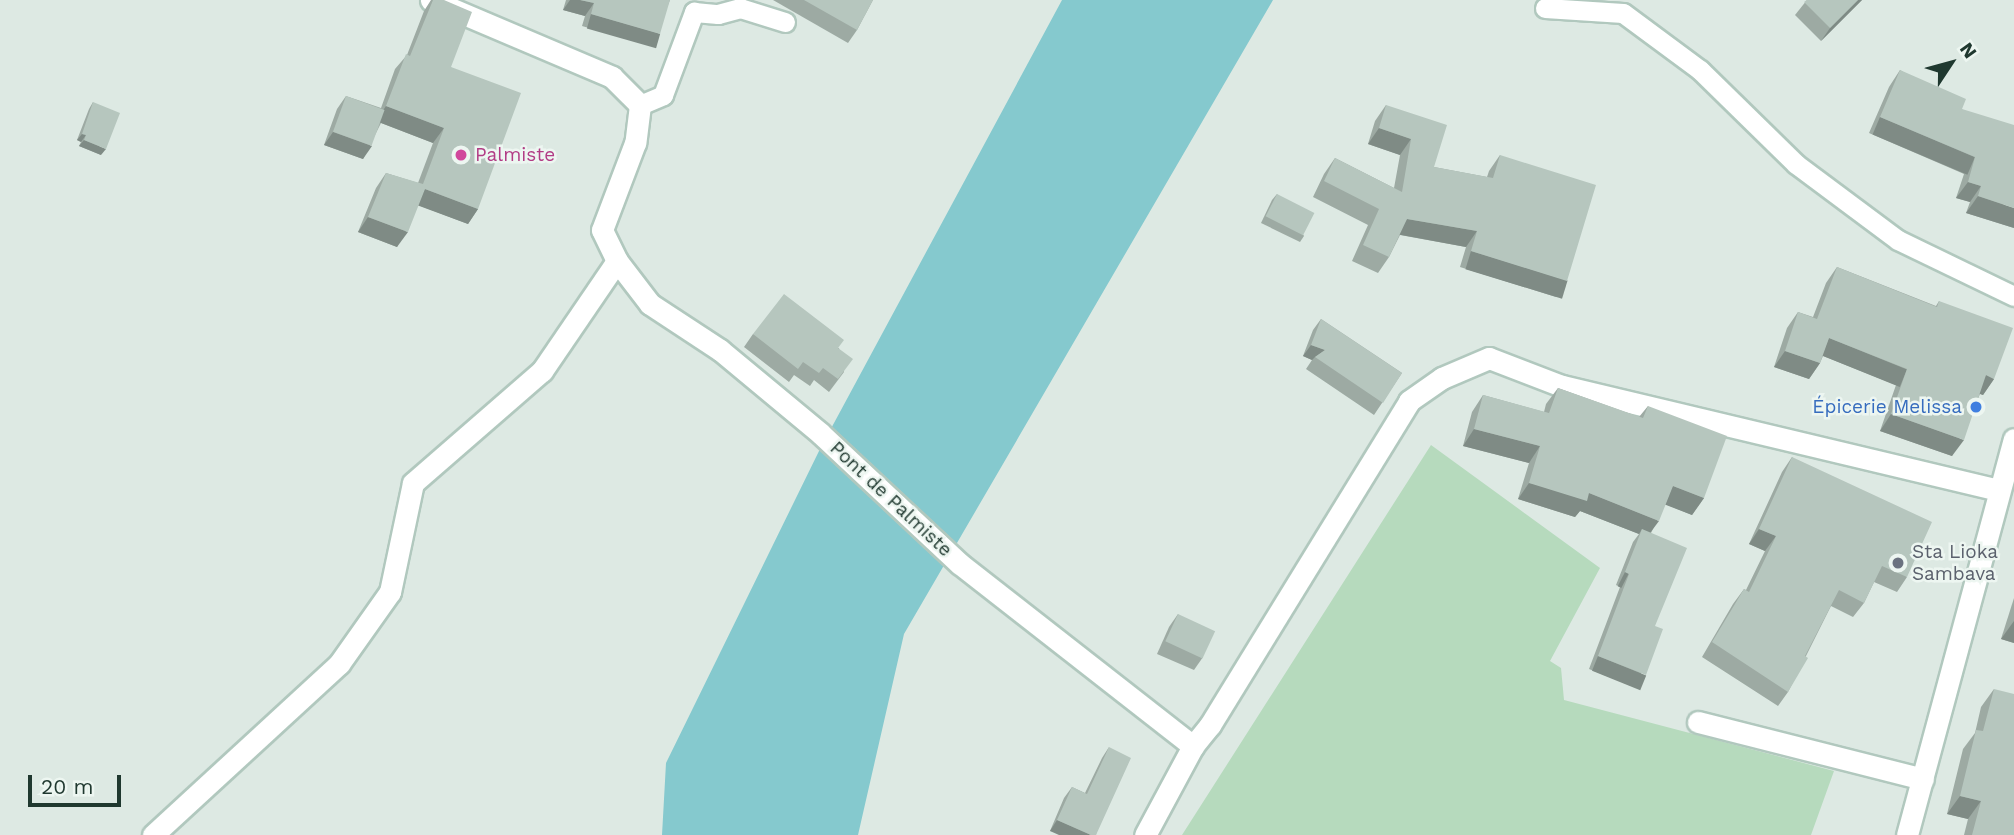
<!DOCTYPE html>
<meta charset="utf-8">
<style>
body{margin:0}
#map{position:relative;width:2014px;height:835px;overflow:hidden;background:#dde9e3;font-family:"Work Sans",sans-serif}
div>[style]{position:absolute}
.green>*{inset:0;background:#b6dabd}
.water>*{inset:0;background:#85c9ce}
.roads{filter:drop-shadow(2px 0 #b1c8be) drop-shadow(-2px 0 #b1c8be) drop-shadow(0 2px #b1c8be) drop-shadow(0 -2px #b1c8be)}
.service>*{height:19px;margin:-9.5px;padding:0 9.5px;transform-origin:9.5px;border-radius:9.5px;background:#fff}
.minor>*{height:21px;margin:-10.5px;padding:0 10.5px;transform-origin:10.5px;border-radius:10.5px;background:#fff}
.secondary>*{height:21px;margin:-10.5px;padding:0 10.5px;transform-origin:10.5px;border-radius:10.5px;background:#fff}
.wall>*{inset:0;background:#9daaa3}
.shaded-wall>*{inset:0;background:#7f8b85;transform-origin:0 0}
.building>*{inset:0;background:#b6c6be;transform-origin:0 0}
.dots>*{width:19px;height:19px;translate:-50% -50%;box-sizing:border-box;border:4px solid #edf6f1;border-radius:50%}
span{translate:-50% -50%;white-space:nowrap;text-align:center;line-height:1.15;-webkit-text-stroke:5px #edf6f1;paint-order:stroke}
.hotel-label{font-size:19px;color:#b23c85}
.left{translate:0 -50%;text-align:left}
.shop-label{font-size:19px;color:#366cbe}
.right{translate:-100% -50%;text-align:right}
.street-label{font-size:19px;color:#1f382f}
.worship-label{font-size:19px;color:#5b616d}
.north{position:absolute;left:1916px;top:28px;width:70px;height:70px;-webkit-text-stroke:5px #edf6f1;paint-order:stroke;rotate:54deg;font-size:19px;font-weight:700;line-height:28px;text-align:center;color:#1f382f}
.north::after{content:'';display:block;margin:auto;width:24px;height:32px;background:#1f382f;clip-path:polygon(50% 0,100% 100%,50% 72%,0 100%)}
.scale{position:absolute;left:28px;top:775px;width:93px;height:32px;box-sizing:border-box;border:4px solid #1f382f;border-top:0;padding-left:9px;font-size:21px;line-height:24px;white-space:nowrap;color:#1f382f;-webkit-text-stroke:5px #edf6f1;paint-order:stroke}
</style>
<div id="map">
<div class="green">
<div style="clip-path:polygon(1431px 445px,1600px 568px,1550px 661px,1561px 668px,1564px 700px,1834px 771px,1811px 835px,1182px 835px)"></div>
</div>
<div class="water">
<div style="clip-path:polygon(1062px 0,1273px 0,904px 634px,858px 835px,662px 835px,666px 763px,820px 449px)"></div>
</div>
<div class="roads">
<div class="service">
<div style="left:1545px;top:8px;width:78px;rotate:3.7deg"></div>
<div style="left:1623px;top:13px;width:96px;rotate:36.5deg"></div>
<div style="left:1700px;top:70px;width:134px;rotate:44.4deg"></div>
<div style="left:1796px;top:164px;width:127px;rotate:36.7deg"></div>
<div style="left:1898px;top:240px;width:129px;rotate:25.8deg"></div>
<div style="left:640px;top:105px;width:25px;rotate:-23deg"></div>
<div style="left:663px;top:95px;width:89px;rotate:-69.5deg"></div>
<div style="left:694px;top:12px;width:24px;rotate:5deg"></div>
<div style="left:718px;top:14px;width:23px;rotate:-15deg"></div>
<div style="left:740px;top:8px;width:47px;rotate:17.3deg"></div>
</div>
<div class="minor">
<div style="left:431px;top:0;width:197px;rotate:23deg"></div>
<div style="left:612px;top:77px;width:40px;rotate:45deg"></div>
<div style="left:640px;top:105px;width:38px;rotate:97deg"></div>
<div style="left:635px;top:143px;width:93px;rotate:110.8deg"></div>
<div style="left:602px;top:230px;width:34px;rotate:64deg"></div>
<div style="left:617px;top:261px;width:54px;rotate:52.5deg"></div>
<div style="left:650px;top:304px;width:84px;rotate:33.3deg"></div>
<div style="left:720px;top:350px;width:131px;rotate:39.7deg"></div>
<div style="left:821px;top:434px;width:190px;rotate:43.1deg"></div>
<div style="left:960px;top:564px;width:296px;rotate:38deg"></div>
<div style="left:1193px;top:746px;width:101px;rotate:118.3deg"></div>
<div style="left:1698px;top:722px;width:232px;rotate:14.2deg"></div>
<div style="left:1193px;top:746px;width:27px;rotate:-51deg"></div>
<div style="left:1210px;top:725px;width:380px;rotate:-58.4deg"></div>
<div style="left:1409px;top:401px;width:40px;rotate:-34.9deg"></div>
<div style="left:1442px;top:378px;width:51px;rotate:-23.1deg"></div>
<div style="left:1489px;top:358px;width:78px;rotate:21deg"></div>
<div style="left:1562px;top:386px;width:448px;rotate:13.4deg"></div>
<div style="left:153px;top:835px;width:253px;rotate:-42.6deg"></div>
<div style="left:339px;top:664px;width:88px;rotate:-54.7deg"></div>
<div style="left:390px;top:592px;width:111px;rotate:-78.1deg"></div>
<div style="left:413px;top:483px;width:171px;rotate:-41deg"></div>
<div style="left:542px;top:371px;width:133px;rotate:-55.7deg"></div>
</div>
<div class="secondary">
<div style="left:1907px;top:835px;width:410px;rotate:-74.9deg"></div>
</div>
</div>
<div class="wall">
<div style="clip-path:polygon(431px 0,444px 0,451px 67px,478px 209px,468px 224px,418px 205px,397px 247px,358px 232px,376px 188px,386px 173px,418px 183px,433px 143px,381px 123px,363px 159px,324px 145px,337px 109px,346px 96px,381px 108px,395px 69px,407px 55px,424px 11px)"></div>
<div style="clip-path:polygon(566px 0,670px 0,651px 46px,582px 26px,585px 16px,563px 10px)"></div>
<div style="clip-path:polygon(773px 0,873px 0,857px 30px,848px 43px)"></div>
<div style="clip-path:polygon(1807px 0,1862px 0,1821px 41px,1795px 15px)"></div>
<div style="clip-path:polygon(1900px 70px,1962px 109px,2014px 228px,1966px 213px,1970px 202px,1956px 198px,1964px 174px,1869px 133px,1889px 87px)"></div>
<div style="clip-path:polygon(93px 102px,101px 155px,79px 146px,81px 142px,77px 140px,89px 109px)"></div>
<div style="clip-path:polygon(1386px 105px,1434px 167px,1487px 177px,1489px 171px,1500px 155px,1567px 281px,1556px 297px,1460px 267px,1466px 247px,1400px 235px,1389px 257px,1378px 273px,1352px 261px,1368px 225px,1313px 197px,1324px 174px,1335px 158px,1394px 188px,1400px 155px,1368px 144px,1375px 121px)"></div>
<div style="clip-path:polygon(1277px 194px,1304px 236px,1300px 242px,1261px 223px,1272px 200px)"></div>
<div style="clip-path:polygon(1837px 267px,1936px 306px,1939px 301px,1994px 379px,1983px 395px,1980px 394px,1952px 456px,1880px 431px,1896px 385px,1823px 356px,1820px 363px,1809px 379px,1774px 367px,1787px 328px,1798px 312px,1813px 317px,1826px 283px)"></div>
<div style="clip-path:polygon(1321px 319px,1402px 373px,1374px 415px,1306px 369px,1312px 360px,1303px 356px,1313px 330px)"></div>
<div style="clip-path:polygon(753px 334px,839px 348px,844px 372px,829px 392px,814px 380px,810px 386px,794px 375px,789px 382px,744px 347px)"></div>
<div style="clip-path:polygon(1558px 388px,1639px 417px,1648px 406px,1704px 498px,1692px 515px,1665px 504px,1651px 533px,1655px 626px,1637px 688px,1589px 669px,1620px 587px,1616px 585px,1633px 542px,1639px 534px,1580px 511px,1575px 517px,1518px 499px,1529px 463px,1463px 446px,1472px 412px,1483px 395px,1544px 412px,1546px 404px)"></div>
<div style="clip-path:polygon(1792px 457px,1907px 577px,1897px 592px,1874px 582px,1864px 603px,1853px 617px,1831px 606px,1788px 692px,1778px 706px,1702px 657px,1733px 604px,1744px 589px,1746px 590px,1765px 551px,1749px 544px,1782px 472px)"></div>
<div style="clip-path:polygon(2014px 598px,2014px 643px,2001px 639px)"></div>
<div style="clip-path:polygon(1178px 614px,1203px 657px,1194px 670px,1157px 654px,1169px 627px)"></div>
<div style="clip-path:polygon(1994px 689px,2014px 835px,1964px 835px,1968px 819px,1947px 814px,1963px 749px,1975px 733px,1981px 707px)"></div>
<div style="clip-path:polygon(1109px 747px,1096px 835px,1050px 831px,1064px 798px,1072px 787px,1085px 793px,1102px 758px)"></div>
</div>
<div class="shaded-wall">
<div style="clip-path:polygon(570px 0,580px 0,594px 3px,585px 16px,563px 10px)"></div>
<div style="clip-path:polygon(1858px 0,1862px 0,1821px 41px,1830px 28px)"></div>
<div style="left:591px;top:14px;width:72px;height:15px;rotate:16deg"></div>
<div style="clip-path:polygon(386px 106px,444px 128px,433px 143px,376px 121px)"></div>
<div style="left:1880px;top:117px;width:103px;height:19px;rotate:23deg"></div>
<div style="clip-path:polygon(1379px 128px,1411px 139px,1400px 155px,1368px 144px)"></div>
<div style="clip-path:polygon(333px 132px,372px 146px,363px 159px,324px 145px)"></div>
<div style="clip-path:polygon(82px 134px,86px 135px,81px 142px,77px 140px)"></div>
<div style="clip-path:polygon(84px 140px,106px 149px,101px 155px,79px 146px)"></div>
<div style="clip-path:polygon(1968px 182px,1981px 186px,1970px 202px,1956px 198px)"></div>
<div style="clip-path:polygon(425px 189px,478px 209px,468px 224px,414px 204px)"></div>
<div style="clip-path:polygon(1978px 196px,2014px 208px,2014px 228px,1966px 213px)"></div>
<div style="clip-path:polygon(368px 217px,408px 232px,397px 247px,358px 232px)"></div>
<div style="clip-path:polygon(1407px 219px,1477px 231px,1466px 247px,1396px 234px)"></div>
<div style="left:1471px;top:251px;width:101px;height:19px;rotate:17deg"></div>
<div style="left:1829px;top:338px;width:84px;height:19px;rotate:22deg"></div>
<div style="clip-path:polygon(1311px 345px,1325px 350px,1315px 357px,1312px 360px,1303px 356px)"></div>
<div style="clip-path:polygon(1785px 351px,1820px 363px,1809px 379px,1774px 367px)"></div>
<div style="clip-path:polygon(1986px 375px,1994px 379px,1983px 395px,1975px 392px)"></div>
<div style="clip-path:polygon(1891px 414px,1964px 440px,1952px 456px,1880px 431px)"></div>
<div style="clip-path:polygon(1474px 429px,1540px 446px,1529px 463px,1463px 446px)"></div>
<div style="clip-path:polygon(1529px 483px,1589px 493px,1659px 521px,1647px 537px,1642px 529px,1639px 534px,1580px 511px,1575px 517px,1518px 499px)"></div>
<div style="clip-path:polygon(1673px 486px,1704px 498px,1692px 515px,1661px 503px)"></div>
<div style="clip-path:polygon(1759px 529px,1776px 536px,1765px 551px,1749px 544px)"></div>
<div style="left:1625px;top:572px;width:4px;height:16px;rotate:27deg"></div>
<div style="clip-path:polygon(2014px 621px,2014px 643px,2001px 639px)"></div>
<div style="left:1598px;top:656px;width:52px;height:16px;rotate:22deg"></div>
<div style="clip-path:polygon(1960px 796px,1981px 801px,1968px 819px,1947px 814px)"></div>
<div style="clip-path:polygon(1057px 820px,1091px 835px,1059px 835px,1050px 831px)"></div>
</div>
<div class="building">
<div style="clip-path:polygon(433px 0,444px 0,472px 12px,451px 67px,521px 93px,478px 209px,425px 189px,408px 232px,368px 217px,386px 173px,423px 184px,444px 128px,386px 106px,406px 54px,410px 56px)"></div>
<div style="clip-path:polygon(580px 0,670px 0,660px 34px,591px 14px,594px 3px)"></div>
<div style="clip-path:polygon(804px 0,873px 0,857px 30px)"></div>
<div style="clip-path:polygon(1807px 0,1858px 0,1830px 28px,1804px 2px)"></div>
<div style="clip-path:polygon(1900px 70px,1966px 99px,1962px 109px,2014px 125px,2014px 208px,1978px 196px,1981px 186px,1968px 182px,1975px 157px,1880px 117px)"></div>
<div style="left:346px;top:96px;width:41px;height:38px;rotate:20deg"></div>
<div style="clip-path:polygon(93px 102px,120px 113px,106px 149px,84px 140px,86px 135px,82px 134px)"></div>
<div style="clip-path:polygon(1386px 105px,1447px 125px,1434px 167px,1493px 178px,1500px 155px,1596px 185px,1567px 281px,1471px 251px,1477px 231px,1407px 219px,1389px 257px,1363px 245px,1379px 209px,1324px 181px,1335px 158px,1402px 192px,1411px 139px,1379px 128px)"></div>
<div style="left:1277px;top:194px;width:42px;height:25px;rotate:27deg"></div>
<div style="clip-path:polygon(1837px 267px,1937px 307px,1939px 301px,2013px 328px,1994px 379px,1986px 375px,1964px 440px,1891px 414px,1907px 369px,1829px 338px,1820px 363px,1785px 351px,1798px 312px,1817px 319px)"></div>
<div style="clip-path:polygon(784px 294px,844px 340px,838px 348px,853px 359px,838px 379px,823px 368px,819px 373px,803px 362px,798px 369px,753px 334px)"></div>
<div style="clip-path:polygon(1321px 319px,1402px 373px,1383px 403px,1315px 357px,1325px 350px,1311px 345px)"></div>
<div style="clip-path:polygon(1558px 388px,1643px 418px,1648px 406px,1727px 436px,1704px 498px,1673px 486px,1659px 521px,1589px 493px,1587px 501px,1529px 483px,1540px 446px,1474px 429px,1483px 395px,1549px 413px)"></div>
<div style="clip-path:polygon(1792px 457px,1932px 522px,1907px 577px,1882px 566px,1864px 603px,1839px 590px,1805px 656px,1808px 658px,1788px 692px,1712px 642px,1744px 589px,1749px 592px,1776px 536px,1759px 529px)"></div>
<div style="clip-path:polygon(1642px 529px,1687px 548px,1655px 626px,1663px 629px,1646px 675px,1598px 656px,1629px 574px,1625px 572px)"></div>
<div style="left:1178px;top:614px;width:41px;height:30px;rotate:25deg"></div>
<div style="clip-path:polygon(1994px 689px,2014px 694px,2014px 835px,1972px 835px,1981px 801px,1960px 796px,1976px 730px,1983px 731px)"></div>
<div style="clip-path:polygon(1109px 747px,1131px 758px,1096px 835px,1091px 835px,1057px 820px,1072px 787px,1087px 794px)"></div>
</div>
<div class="dots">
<div style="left:461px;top:155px;background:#d1479c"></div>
<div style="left:1976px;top:407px;background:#3f7fe0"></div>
<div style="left:1898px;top:563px;background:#6b7280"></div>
</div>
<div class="hotel-label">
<span class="left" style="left:475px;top:155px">Palmiste</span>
</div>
<div class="shop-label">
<span class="right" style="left:1962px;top:407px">Épicerie Melissa</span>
</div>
<div class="street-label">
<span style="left:891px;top:499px;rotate:43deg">Pont de Palmiste</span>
</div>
<div class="worship-label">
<span class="left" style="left:1912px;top:563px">Sta Lioka<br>Sambava</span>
</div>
<div class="north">N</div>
<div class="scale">20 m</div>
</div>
